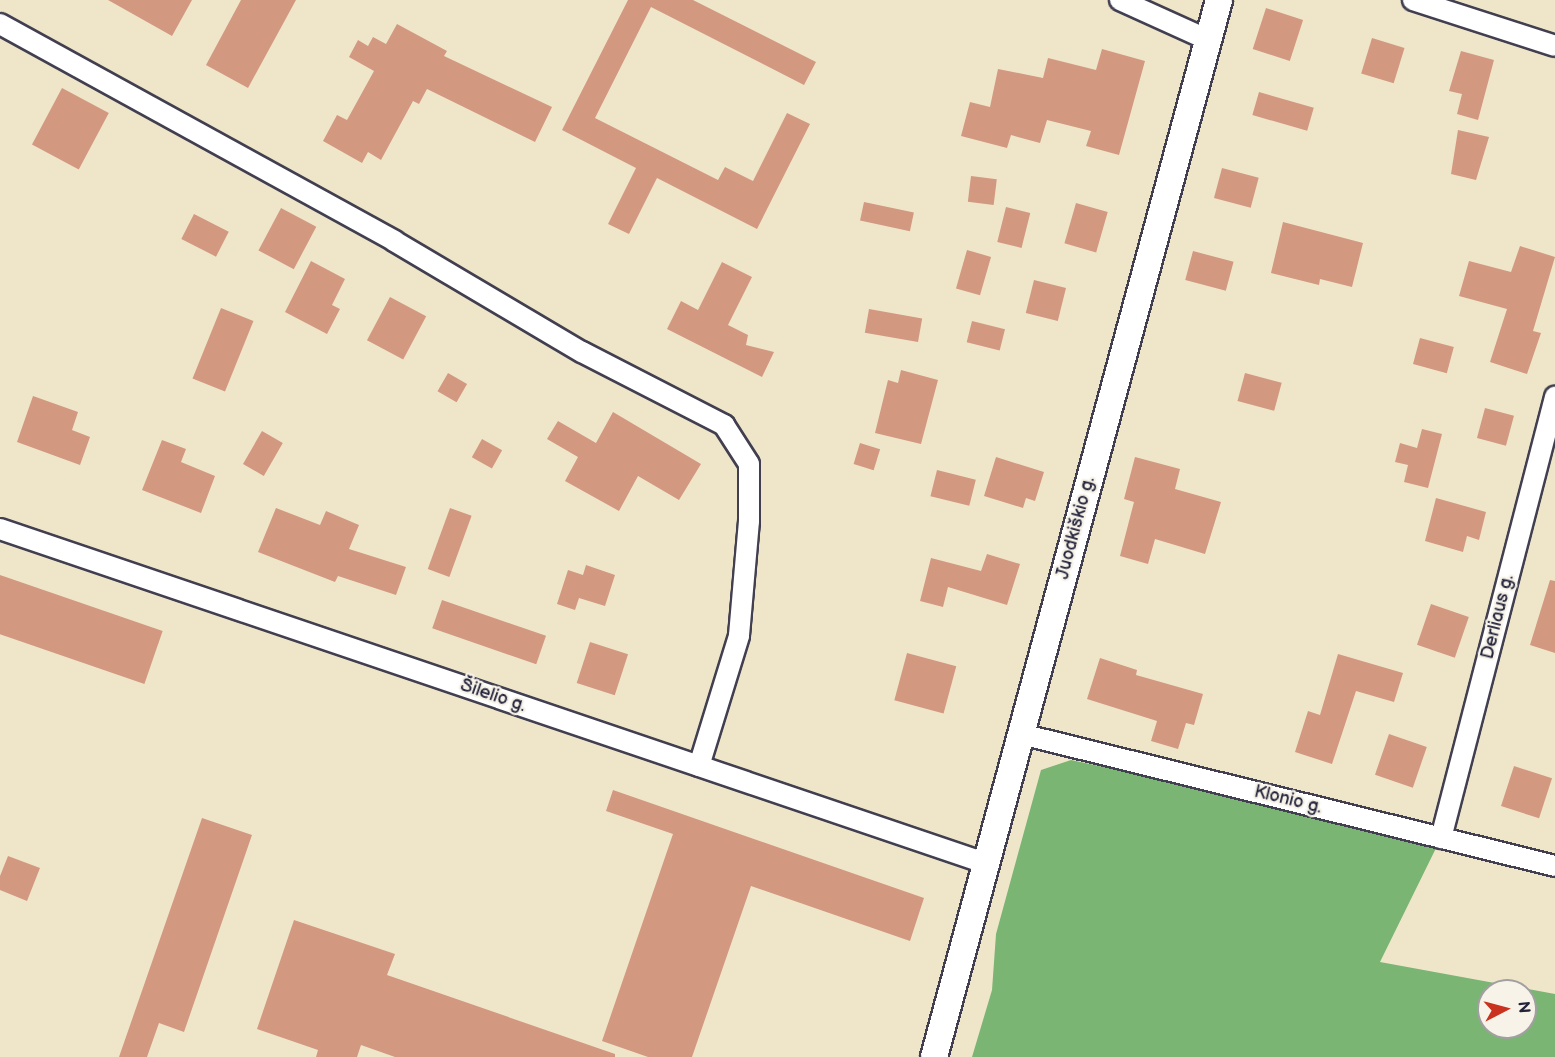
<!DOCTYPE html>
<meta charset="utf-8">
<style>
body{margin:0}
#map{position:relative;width:1555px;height:1057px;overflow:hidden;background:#efe6ca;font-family:"Balsamiq Sans",sans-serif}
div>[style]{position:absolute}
.forest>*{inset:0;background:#7bb573}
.building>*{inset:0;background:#d39880;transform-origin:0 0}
.roads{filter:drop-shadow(2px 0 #413f50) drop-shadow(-2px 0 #413f50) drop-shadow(0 2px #413f50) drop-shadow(0 -2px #413f50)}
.minor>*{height:20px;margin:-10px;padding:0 10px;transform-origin:10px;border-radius:10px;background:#fff}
.tertiary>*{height:26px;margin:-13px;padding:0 13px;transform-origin:13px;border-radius:13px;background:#fff}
span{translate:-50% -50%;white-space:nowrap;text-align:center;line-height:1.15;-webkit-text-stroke:4.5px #f7f3e8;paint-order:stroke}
.street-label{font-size:18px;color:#22223b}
.north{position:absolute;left:1477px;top:979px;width:60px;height:60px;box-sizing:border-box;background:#f7f3e8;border:2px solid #a29fa3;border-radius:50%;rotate:84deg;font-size:16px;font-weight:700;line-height:24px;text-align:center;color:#22223b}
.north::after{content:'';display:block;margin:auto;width:21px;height:27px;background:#c8321e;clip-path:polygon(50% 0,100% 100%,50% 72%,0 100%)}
</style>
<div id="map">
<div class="forest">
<div style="clip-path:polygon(evenodd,1071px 760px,1441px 838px,1380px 962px,1555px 994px,1555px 1057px,972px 1057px,992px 990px,996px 934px,1041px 770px,1071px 760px,1489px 991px,1525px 991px,1525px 1027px,1489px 1027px,1489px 991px)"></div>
</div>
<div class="building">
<div style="clip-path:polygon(108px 0,192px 0,172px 36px)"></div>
<div style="clip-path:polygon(241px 0,296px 0,248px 88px,206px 65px)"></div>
<div style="clip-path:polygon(628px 0,693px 0,816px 62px,804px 85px,651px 7px,595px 118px,718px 180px,725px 167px,753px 181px,787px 113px,810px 124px,757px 229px,657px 178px,629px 234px,608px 224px,636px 168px,562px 130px)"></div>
<div style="left:1266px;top:8px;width:39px;height:43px;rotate:18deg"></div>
<div style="clip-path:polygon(397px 24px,447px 51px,444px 56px,552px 107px,535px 142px,427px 89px,419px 104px,413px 101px,381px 160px,368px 152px,362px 163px,323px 141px,337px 115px,347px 120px,374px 71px,349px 57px,358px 40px,368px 46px,373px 37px,386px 44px)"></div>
<div style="left:1372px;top:38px;width:34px;height:37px;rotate:17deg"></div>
<div style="clip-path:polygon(1102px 49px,1145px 61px,1119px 155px,1086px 146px,1091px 131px,1047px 120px,1040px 143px,1011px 135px,1007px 148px,961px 136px,970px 102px,990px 107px,998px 69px,1043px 78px,1048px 58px,1096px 70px)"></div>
<div style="clip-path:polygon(1461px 51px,1494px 60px,1478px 120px,1457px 114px,1462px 94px,1449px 91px)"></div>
<div style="left:62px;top:88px;width:53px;height:64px;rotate:28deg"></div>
<div style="left:1259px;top:92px;width:57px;height:24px;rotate:16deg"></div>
<div style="clip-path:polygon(1458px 130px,1489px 137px,1476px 180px,1451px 174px)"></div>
<div style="left:1222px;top:168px;width:38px;height:31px;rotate:15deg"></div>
<div style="left:971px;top:176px;width:26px;height:26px;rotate:7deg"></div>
<div style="left:864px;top:202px;width:51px;height:19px;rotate:12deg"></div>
<div style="left:1076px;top:203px;width:33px;height:42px;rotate:16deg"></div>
<div style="left:1006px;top:207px;width:25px;height:36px;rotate:14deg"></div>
<div style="left:281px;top:208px;width:40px;height:48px;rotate:28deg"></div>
<div style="left:194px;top:214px;width:39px;height:28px;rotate:27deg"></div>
<div style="clip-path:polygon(1283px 222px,1363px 243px,1352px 287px,1320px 279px,1319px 285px,1271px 273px)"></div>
<div style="clip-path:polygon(1520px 246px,1555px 257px,1533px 331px,1541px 333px,1527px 374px,1490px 362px,1507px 309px,1459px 296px,1469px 261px,1511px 272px)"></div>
<div style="left:967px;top:250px;width:25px;height:40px;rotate:16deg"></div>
<div style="left:1193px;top:251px;width:42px;height:30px;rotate:15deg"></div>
<div style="clip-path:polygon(311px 261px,345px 279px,332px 305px,340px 309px,327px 334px,285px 312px)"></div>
<div style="clip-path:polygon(722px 262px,752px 277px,728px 325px,748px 335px,746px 345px,774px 352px,762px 377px,667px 329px,681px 301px,698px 310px)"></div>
<div style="left:1034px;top:280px;width:33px;height:34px;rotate:14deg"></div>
<div style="left:390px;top:297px;width:41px;height:49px;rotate:28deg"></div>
<div style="left:221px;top:308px;width:35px;height:76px;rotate:22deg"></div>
<div style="left:869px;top:309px;width:54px;height:24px;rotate:10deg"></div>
<div style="left:972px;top:321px;width:34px;height:22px;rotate:14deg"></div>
<div style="left:1420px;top:338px;width:35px;height:27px;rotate:15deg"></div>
<div style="clip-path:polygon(901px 370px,938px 380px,921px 444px,875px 433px,888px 380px,898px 383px)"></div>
<div style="left:448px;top:373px;width:22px;height:21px;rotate:30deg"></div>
<div style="left:1245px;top:373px;width:38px;height:29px;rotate:15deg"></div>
<div style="clip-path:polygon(33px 396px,78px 412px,72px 430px,90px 437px,80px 465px,17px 442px)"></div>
<div style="left:1485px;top:408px;width:30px;height:31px;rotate:15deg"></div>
<div style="clip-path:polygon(613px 412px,701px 464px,679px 500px,638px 476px,619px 511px,565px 481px,578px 457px,547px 439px,558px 421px,596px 443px)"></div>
<div style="clip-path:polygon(1422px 429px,1442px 434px,1428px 488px,1404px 482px,1408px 465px,1395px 462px,1400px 443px,1417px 448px)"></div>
<div style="left:262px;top:431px;width:24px;height:38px;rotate:30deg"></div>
<div style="left:482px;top:439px;width:23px;height:21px;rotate:29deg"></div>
<div style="clip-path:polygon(162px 440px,186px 449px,181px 462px,215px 476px,201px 513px,142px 490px)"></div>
<div style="left:860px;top:443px;width:21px;height:22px;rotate:17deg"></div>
<div style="clip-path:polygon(996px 457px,1044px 472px,1035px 501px,1026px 498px,1023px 508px,984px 496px)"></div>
<div style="clip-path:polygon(1135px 457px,1180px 469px,1175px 489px,1221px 502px,1205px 554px,1155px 539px,1148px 564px,1120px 556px,1134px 502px,1124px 499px)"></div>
<div style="left:937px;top:470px;width:40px;height:27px;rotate:14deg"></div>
<div style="clip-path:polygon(1436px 498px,1486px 512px,1479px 540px,1467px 536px,1463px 552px,1425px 541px)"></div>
<div style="clip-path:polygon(276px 508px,320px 525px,326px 511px,359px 525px,349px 549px,406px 567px,396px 595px,338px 576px,335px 582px,258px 552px)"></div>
<div style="left:450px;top:508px;width:23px;height:65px;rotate:20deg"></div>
<div style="clip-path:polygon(987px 554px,1020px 564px,1007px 605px,948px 587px,943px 607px,920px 601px,931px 558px,981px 571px)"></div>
<div style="clip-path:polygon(586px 565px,615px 575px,605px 606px,579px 598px,575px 610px,557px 604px,568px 570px,583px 575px)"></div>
<div style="left:0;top:575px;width:172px;height:56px;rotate:19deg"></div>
<div style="clip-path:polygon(1550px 580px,1555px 581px,1555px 653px,1530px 645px)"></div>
<div style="left:442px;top:600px;width:110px;height:30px;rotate:19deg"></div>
<div style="left:1431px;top:604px;width:40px;height:43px;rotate:19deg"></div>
<div style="left:590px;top:642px;width:40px;height:43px;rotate:18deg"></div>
<div style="left:907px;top:653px;width:51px;height:49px;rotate:15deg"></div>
<div style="clip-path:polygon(1338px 654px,1403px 673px,1394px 702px,1356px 691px,1332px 764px,1295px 752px,1308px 711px,1320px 715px)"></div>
<div style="clip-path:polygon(1100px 658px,1137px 670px,1136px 675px,1203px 694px,1194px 725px,1186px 723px,1178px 749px,1151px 741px,1157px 721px,1087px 699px)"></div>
<div style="left:1389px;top:734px;width:40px;height:43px;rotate:19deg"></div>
<div style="left:1514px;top:766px;width:40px;height:42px;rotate:18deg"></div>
<div style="clip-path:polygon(613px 790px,924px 898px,910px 941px,751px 886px,692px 1057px,648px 1057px,602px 1041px,673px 834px,606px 811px)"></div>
<div style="clip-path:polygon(202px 818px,252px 835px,184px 1032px,159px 1023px,147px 1057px,119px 1057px)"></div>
<div style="clip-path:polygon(8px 856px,40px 868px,27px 901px,0 890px,0 876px)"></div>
<div style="clip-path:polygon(294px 920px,395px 954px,387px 975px,615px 1054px,615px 1057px,395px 1057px,361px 1045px,357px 1057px,316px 1057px,318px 1050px,257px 1029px)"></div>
</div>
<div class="roads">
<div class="minor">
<div style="left:1120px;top:0;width:97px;rotate:24.4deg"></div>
<div style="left:1413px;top:0;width:149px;rotate:17.9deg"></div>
<div style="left:0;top:24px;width:450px;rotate:28.8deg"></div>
<div style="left:394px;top:241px;width:218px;rotate:30.6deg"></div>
<div style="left:582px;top:352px;width:160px;rotate:27.2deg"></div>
<div style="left:724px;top:425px;width:46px;rotate:57.3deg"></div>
<div style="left:749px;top:464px;width:57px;rotate:90deg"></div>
<div style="left:749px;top:521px;width:115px;rotate:95deg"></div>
<div style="left:739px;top:636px;width:136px;rotate:107.1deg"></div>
<div style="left:0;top:529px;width:1040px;rotate:18.73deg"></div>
<div style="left:1021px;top:734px;width:550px;rotate:13.88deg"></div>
<div style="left:1441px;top:838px;width:456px;rotate:-75.5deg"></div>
</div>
<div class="tertiary">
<div style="left:934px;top:1057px;width:1095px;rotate:-74.91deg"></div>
</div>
</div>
<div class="street-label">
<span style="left:1076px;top:528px;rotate:-75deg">Juodkiškio g.</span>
<span style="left:1498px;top:617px;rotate:-76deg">Derliaus g.</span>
<span style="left:493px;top:696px;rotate:19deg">Šilelio g.</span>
<span style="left:1288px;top:800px;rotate:14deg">Klonio g.</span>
</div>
<div class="north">N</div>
</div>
